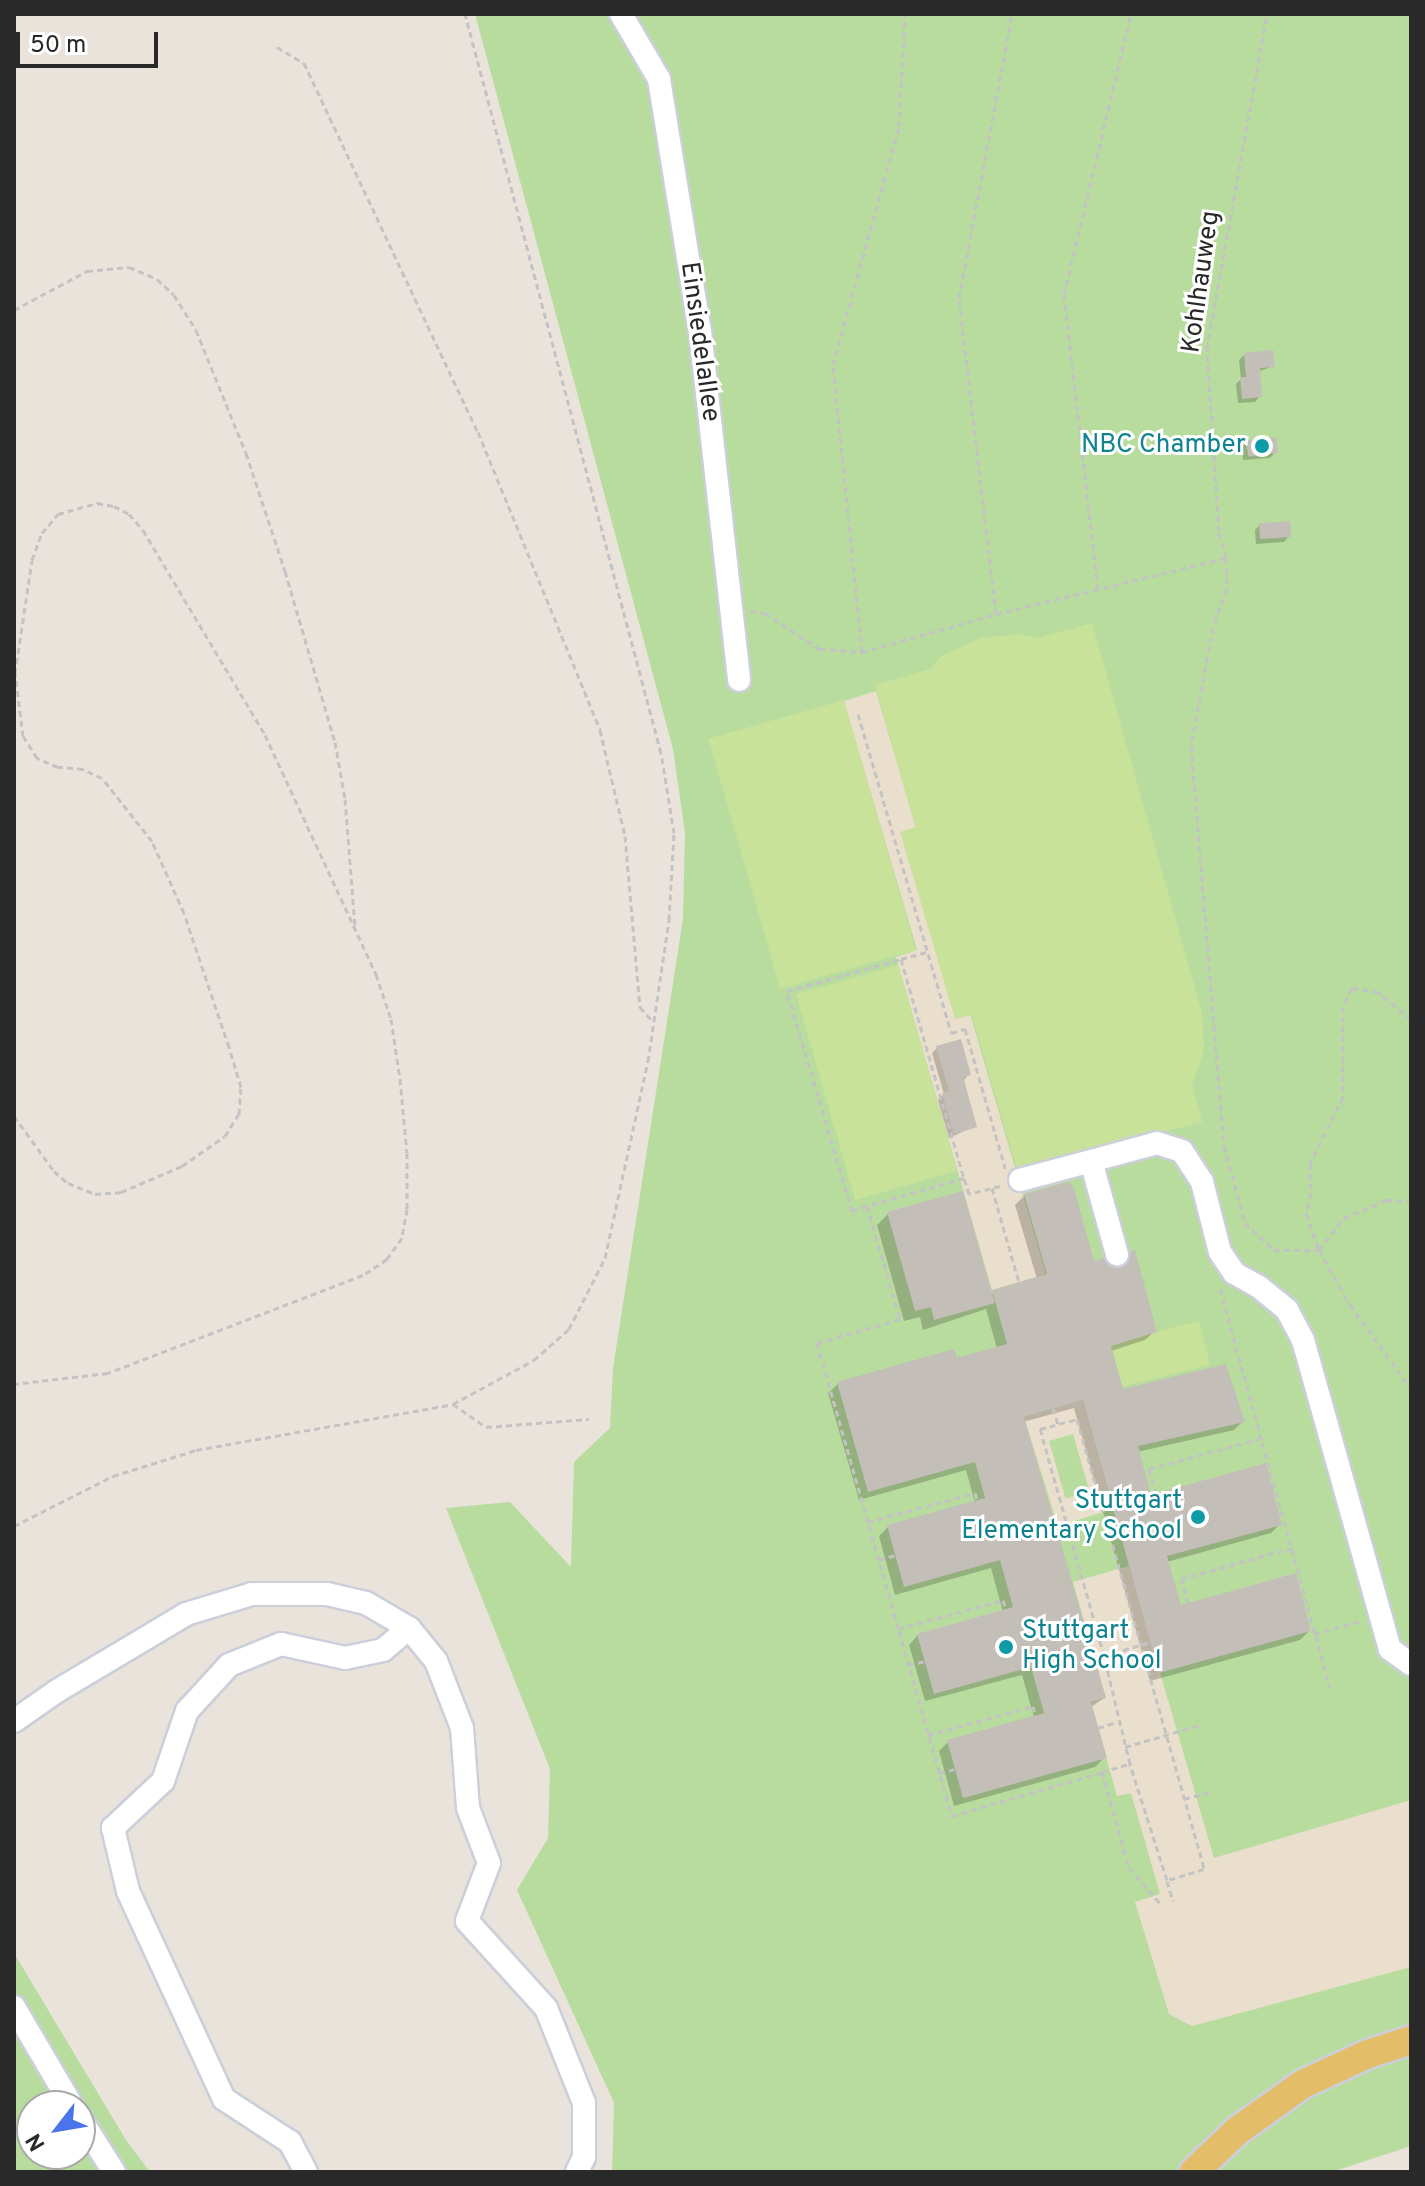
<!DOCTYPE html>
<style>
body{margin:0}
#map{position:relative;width:1425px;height:2186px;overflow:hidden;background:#eae3dc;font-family:Overpass,sans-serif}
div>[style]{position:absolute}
.education>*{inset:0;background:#eadfcd}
.green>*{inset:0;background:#b8dc9e;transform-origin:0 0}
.pitch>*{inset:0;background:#c9e29a;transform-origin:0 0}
.shadow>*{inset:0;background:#0003}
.building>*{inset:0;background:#c3beb8;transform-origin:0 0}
.path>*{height:3px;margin-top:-1.5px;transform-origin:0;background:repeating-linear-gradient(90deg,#c3c3c3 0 6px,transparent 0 10px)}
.roads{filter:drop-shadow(2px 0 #cbcfda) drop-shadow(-2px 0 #cbcfda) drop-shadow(0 2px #cbcfda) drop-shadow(0 -2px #cbcfda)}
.minor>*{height:22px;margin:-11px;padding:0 11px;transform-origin:11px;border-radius:11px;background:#fff}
.major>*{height:28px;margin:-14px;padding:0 14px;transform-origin:14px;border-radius:14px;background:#e4bd68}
.dots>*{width:22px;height:22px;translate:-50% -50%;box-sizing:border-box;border:4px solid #fff;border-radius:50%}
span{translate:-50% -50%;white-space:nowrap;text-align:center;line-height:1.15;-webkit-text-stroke:6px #fff;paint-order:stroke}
.street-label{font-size:26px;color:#292929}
.culture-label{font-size:26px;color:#0d838f}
.right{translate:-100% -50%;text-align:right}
.left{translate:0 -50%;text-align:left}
.frame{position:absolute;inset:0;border:16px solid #292929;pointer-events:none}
.north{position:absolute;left:16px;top:2090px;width:80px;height:80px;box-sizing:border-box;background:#fff;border:2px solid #a9a9a9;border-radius:50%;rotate:239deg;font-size:22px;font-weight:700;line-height:32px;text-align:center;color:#292929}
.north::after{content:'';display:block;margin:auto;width:28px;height:36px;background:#4a74e9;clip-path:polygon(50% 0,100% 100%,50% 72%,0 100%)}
.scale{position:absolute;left:16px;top:32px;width:142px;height:36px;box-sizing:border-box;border:4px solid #292929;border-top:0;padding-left:10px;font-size:24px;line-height:28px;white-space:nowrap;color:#292929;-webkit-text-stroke:6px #fff;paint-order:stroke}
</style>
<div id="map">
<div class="education">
<div style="clip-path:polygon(930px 669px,1411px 1640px,1411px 1980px,1157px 2054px,692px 737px)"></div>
</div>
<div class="green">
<div style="clip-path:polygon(evenodd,475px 14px,1411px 14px,1411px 1800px,1214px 1858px,1129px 1566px,1073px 1582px,1106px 1698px,1091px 1703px,1117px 1796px,1131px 1793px,1160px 1894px,1135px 1902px,1169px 2014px,1192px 2026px,1411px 1967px,1411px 2146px,1332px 2172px,612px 2172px,614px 2103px,517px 1890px,548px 1838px,550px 1769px,446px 1508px,510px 1502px,571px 1567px,574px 1462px,610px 1428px,613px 1368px,683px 919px,685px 833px,673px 749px,475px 14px,876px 691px,1046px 1274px,992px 1290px,896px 957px,917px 950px,844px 701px,876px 691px,475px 14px,1083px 1400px,1113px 1509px,1058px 1526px,1024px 1417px,1083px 1400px)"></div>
<div style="left:1073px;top:1434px;width:60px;height:25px;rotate:74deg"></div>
<div style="clip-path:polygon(evenodd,14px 1953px,126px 2140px,150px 2172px,14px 2172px,14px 1953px,32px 2106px,80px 2106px,80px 2154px,32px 2154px,32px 2106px)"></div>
</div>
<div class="pitch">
<div style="clip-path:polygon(1092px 623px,1202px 1013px,1204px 1050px,1192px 1085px,1202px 1122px,1017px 1169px,972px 1015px,955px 1019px,900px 832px,916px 827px,875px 685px,930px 669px,942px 656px,980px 638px,1018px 634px,1038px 638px)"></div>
<div style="left:844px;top:700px;width:260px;height:141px;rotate:74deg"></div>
<div style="left:898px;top:965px;width:214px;height:106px;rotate:74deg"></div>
<div style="left:1199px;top:1321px;width:45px;height:91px;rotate:76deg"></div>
</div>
<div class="shadow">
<div style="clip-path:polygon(1244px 355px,1273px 366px,1258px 372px,1260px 396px,1255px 402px,1238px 403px,1236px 384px,1241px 379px,1239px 360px)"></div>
<div style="clip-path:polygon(1247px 441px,1276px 452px,1270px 458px,1243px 460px,1242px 446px)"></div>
<div style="clip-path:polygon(1260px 525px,1289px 536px,1284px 542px,1256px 544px,1255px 530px)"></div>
<div style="clip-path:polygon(937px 1048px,969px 1074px,964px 1080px,975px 1126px,949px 1138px,938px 1100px,944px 1094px,932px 1053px)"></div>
<div style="clip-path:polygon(1025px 1195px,1093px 1263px,1120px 1270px,1132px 1253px,1155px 1331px,1145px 1340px,1111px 1351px,1121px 1391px,1243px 1421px,1234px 1430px,1137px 1452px,1150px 1497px,1280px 1524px,1271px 1533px,1167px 1562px,1180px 1607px,1309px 1631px,1300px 1640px,1150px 1681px,1074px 1408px,1023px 1422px,1104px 1698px,1090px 1708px,1104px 1758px,1095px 1767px,954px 1806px,939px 1751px,948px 1742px,1034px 1717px,1022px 1675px,925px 1701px,909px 1645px,918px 1635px,1003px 1612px,991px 1568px,895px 1595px,879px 1536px,888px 1527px,975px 1503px,966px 1470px,859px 1500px,828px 1393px,838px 1384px,997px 1349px,986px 1309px,923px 1330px,920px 1317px,904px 1321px,877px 1225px,888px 1214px,991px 1294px,1037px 1279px,1015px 1205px)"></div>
</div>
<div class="building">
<div style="clip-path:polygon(1273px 350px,1275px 367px,1260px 368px,1262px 397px,1242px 399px,1240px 377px,1246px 377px,1244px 353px)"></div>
<div style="left:1276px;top:437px;width:16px;height:30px;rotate:83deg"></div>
<div style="left:1290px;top:521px;width:16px;height:31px;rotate:86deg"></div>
<div style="clip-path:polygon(961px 1039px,971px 1075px,963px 1077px,977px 1127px,954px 1134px,942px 1093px,949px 1091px,936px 1046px)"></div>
<div style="clip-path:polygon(1068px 1182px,1074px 1188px,1094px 1261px,1104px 1258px,1108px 1264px,1120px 1268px,1127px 1263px,1131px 1251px,1135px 1250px,1157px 1332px,1111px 1346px,1123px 1389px,1226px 1364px,1245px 1422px,1138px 1446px,1151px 1495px,1266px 1463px,1282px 1525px,1167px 1556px,1181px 1605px,1296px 1573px,1311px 1631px,1159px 1673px,1083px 1400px,1024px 1417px,1106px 1698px,1091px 1702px,1107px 1758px,963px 1798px,947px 1740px,1044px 1713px,1031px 1667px,934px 1694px,917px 1634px,1013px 1607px,1000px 1560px,904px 1587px,887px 1525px,985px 1498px,975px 1462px,868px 1492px,837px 1382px,954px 1349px,957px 1358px,1007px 1344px,992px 1290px,1047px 1274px,1024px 1194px)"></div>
<div style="clip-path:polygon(963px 1191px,995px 1303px,934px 1320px,931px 1307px,915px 1311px,887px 1212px)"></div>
</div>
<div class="path">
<div style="left:277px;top:47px;width:31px;rotate:31deg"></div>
<div style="left:304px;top:63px;width:408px;rotate:64.8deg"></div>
<div style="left:478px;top:432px;width:322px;rotate:67.7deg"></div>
<div style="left:600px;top:730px;width:109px;rotate:76.7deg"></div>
<div style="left:625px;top:836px;width:172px;rotate:85deg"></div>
<div style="left:640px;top:1007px;width:20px;rotate:49deg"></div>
<div style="left:14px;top:310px;width:83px;rotate:-28.1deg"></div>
<div style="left:87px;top:271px;width:42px;rotate:-5.4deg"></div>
<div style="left:129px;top:267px;width:30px;rotate:23deg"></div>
<div style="left:157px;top:279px;width:23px;rotate:43deg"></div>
<div style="left:174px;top:295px;width:41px;rotate:57.8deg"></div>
<div style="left:196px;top:330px;width:133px;rotate:67.9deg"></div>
<div style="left:246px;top:453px;width:124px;rotate:71.7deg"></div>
<div style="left:285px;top:571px;width:178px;rotate:73.7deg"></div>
<div style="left:335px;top:742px;width:58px;rotate:80deg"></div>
<div style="left:345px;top:799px;width:127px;rotate:85.5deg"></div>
<div style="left:1226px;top:558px;width:28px;rotate:-105deg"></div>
<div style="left:1219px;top:531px;width:183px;rotate:-93.8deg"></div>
<div style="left:1207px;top:348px;width:339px;rotate:-79.8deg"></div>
<div style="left:1098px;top:589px;width:296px;rotate:-96.6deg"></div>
<div style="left:1064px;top:295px;width:289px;rotate:-76.6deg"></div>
<div style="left:750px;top:611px;width:15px;rotate:8deg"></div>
<div style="left:765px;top:613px;width:66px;rotate:33.2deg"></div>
<div style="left:820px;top:649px;width:42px;rotate:4.1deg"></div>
<div style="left:862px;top:652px;width:139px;rotate:-15.8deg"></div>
<div style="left:996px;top:614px;width:237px;rotate:-13.7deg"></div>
<div style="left:1226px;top:558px;width:31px;rotate:88deg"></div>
<div style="left:1227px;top:589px;width:40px;rotate:110.2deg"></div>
<div style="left:1213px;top:627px;width:121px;rotate:100.5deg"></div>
<div style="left:1191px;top:746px;width:401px;rotate:85.3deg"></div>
<div style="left:1224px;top:1146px;width:80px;rotate:74.7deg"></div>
<div style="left:1245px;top:1223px;width:40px;rotate:43deg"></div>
<div style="left:1274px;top:1250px;width:45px"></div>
<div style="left:1319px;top:1250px;width:41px;rotate:-52deg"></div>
<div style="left:1344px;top:1218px;width:46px;rotate:-23.2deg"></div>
<div style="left:1386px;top:1200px;width:25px;rotate:2deg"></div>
<div style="left:996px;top:614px;width:318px;rotate:-96.7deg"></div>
<div style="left:959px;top:298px;width:289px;rotate:-79.4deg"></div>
<div style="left:862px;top:652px;width:288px;rotate:-95.8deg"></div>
<div style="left:833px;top:365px;width:247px;rotate:-74.5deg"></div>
<div style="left:899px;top:127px;width:113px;rotate:-87deg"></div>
<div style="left:858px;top:714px;width:332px;rotate:73.7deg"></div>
<div style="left:951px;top:1033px;width:15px;rotate:-16deg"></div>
<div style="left:965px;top:1029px;width:145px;rotate:73.9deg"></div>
<div style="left:901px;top:959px;width:27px;rotate:-15deg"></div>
<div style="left:1411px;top:1019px;width:43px;rotate:-140.7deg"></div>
<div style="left:1378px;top:992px;width:26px;rotate:-171deg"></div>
<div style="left:1352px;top:988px;width:20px;rotate:117deg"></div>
<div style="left:1343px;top:1006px;width:91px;rotate:90deg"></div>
<div style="left:1343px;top:1097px;width:74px;rotate:116.6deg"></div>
<div style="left:1310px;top:1163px;width:30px;rotate:88deg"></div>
<div style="left:1311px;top:1193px;width:22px;rotate:103deg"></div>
<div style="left:1306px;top:1214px;width:38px;rotate:70deg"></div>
<div style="left:1319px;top:1250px;width:63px;rotate:60.6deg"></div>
<div style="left:1350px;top:1305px;width:104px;rotate:54deg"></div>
<div style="left:14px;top:1116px;width:68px;rotate:54deg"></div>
<div style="left:54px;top:1171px;width:18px;rotate:41deg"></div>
<div style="left:68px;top:1183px;width:29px;rotate:22deg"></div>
<div style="left:95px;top:1194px;width:26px;rotate:-4deg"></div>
<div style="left:121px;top:1192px;width:66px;rotate:-23.1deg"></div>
<div style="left:182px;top:1166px;width:52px;rotate:-34.9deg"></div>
<div style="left:225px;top:1136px;width:26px;rotate:-58deg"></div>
<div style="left:239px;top:1114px;width:27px;rotate:-86deg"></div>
<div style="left:241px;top:1087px;width:42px;rotate:-106.7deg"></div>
<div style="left:229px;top:1047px;width:141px;rotate:-108.6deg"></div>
<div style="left:184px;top:913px;width:79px;rotate:-114deg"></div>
<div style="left:152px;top:841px;width:80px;rotate:-128.4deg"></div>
<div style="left:102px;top:778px;width:21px;rotate:-155deg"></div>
<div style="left:83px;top:769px;width:25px;rotate:-175deg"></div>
<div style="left:58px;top:767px;width:23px;rotate:-157deg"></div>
<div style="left:37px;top:758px;width:26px;rotate:-122deg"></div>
<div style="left:23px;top:736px;width:64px;rotate:-97.2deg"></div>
<div style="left:15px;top:673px;width:114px;rotate:-81.4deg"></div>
<div style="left:32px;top:560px;width:29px;rotate:-70deg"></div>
<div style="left:42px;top:533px;width:25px;rotate:-50deg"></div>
<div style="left:58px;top:514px;width:41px;rotate:-15.8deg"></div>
<div style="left:97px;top:503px;width:17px;rotate:10deg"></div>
<div style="left:114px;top:506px;width:17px;rotate:28deg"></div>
<div style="left:129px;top:514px;width:21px;rotate:49deg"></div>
<div style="left:143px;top:530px;width:239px;rotate:59.2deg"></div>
<div style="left:265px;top:735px;width:264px;rotate:65.1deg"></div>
<div style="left:376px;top:974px;width:47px;rotate:71.6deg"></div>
<div style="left:391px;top:1019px;width:61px;rotate:81.5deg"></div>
<div style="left:400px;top:1079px;width:74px;rotate:84.6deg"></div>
<div style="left:407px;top:1153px;width:56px;rotate:90deg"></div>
<div style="left:407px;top:1209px;width:29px;rotate:100deg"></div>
<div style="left:402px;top:1238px;width:26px;rotate:126deg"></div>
<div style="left:387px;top:1259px;width:29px;rotate:146deg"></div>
<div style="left:363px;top:1275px;width:273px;rotate:159deg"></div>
<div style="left:108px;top:1373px;width:95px;rotate:173.3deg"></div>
<div style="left:1000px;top:1186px;width:32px;rotate:166deg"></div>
<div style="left:969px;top:1194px;width:17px;rotate:-107deg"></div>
<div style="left:964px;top:1178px;width:101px;rotate:163.9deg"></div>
<div style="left:867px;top:1206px;width:118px;rotate:73.7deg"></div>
<div style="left:900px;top:1319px;width:86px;rotate:163.9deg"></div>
<div style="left:817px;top:1343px;width:492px;rotate:74.1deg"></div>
<div style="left:952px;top:1816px;width:156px;rotate:-16.3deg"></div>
<div style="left:1102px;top:1772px;width:100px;rotate:74.3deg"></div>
<div style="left:1129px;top:1868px;width:48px;rotate:48.4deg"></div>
<div style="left:992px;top:1188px;width:98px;rotate:74deg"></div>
<div style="left:867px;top:1206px;width:16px;rotate:162deg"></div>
<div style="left:852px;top:1211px;width:229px;rotate:-106.5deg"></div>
<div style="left:787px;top:991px;width:118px;rotate:-15.7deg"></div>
<div style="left:901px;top:959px;width:228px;rotate:74deg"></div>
<div style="left:1220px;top:1289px;width:413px;rotate:74.6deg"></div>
<div style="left:453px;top:1404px;width:40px;rotate:34.9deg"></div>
<div style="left:486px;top:1427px;width:103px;rotate:-4.4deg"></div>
<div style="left:1053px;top:1408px;width:17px;rotate:73deg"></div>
<div style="left:1077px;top:1419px;width:468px;rotate:74.2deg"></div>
<div style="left:1204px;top:1869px;width:39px;rotate:163deg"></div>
<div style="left:1167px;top:1880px;width:122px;rotate:-107.7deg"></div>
<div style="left:1130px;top:1764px;width:111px;rotate:-103.5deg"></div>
<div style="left:1104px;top:1656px;width:236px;rotate:-105.7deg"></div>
<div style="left:1040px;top:1429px;width:38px;rotate:-15deg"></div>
<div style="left:1156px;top:1494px;width:26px;rotate:-106deg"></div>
<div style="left:1149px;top:1469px;width:117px;rotate:-15.3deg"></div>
<div style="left:868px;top:1522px;width:111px;rotate:-15.2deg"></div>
<div style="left:975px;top:1493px;width:7px;rotate:74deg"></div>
<div style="left:14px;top:1526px;width:111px;rotate:-26.8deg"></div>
<div style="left:113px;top:1476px;width:87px;rotate:-17.4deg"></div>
<div style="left:196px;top:1450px;width:261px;rotate:-10.1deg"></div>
<div style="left:453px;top:1404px;width:92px;rotate:-28.5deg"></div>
<div style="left:534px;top:1360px;width:47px;rotate:-41.5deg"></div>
<div style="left:569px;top:1329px;width:80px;rotate:-63.1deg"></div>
<div style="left:605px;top:1258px;width:202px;rotate:-77.7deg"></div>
<div style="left:648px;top:1061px;width:143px;rotate:-81.5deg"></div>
<div style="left:669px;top:920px;width:87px;rotate:-86.7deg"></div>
<div style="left:674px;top:833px;width:81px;rotate:-99.2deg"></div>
<div style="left:661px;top:753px;width:765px;rotate:-104.85deg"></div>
<div style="left:879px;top:1560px;width:17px;rotate:-17deg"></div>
<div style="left:1188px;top:1603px;width:25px;rotate:-106deg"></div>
<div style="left:1181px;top:1579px;width:115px;rotate:-15.6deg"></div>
<div style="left:898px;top:1629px;width:109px;rotate:-15.4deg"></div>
<div style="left:1003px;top:1600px;width:9px;rotate:72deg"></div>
<div style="left:1314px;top:1634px;width:49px;rotate:-15.5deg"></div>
<div style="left:1104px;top:1656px;width:48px;rotate:-16.9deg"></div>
<div style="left:908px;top:1665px;width:17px;rotate:-13deg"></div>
<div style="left:1098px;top:1728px;width:20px;rotate:-18deg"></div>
<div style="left:928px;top:1735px;width:109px;rotate:-15.4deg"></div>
<div style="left:1033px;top:1706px;width:9px;rotate:77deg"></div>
<div style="left:1125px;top:1747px;width:81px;rotate:-16.4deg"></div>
<div style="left:1102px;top:1772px;width:28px;rotate:-17deg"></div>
<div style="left:939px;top:1773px;width:16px;rotate:-14deg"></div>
<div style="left:1184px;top:1799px;width:27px;rotate:-15deg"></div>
<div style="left:1167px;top:1881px;width:21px;rotate:73deg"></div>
</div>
<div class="roads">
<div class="minor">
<div style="left:621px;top:14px;width:75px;rotate:59.7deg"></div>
<div style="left:659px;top:79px;width:255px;rotate:80.8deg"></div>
<div style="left:700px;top:331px;width:351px;rotate:83.6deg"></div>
<div style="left:1091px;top:1161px;width:68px;rotate:-15.3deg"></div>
<div style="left:1157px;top:1143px;width:26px;rotate:18deg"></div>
<div style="left:1182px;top:1151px;width:37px;rotate:57deg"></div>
<div style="left:1202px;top:1182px;width:72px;rotate:75.6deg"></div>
<div style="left:1220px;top:1252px;width:25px;rotate:56deg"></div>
<div style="left:1234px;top:1273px;width:29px;rotate:29deg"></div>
<div style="left:1259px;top:1287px;width:36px;rotate:39deg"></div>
<div style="left:1287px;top:1310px;width:34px;rotate:62deg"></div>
<div style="left:1303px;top:1340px;width:321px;rotate:74.3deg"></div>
<div style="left:1390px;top:1649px;width:26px;rotate:36deg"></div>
<div style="left:1020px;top:1180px;width:73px;rotate:-15deg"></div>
<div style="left:1091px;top:1161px;width:97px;rotate:74.4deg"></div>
<div style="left:14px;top:1721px;width:52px;rotate:-34.9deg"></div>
<div style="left:57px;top:1691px;width:150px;rotate:-30.8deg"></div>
<div style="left:186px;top:1614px;width:69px;rotate:-16.9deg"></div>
<div style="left:252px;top:1594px;width:75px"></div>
<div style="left:327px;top:1594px;width:40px;rotate:13deg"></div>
<div style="left:366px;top:1603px;width:50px;rotate:30.2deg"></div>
<div style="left:409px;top:1628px;width:43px;rotate:50.7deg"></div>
<div style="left:436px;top:1661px;width:72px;rotate:68.8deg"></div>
<div style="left:462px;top:1728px;width:80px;rotate:85.7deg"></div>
<div style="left:468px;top:1808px;width:59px;rotate:69.1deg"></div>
<div style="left:489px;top:1863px;width:62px;rotate:110.8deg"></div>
<div style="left:467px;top:1921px;width:118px;rotate:47.8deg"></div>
<div style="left:546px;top:2008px;width:102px;rotate:68.2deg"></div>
<div style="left:584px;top:2103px;width:54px;rotate:90deg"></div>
<div style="left:584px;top:2157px;width:17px;rotate:115deg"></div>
<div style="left:14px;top:2007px;width:115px;rotate:59.6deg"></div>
<div style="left:80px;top:2118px;width:64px;rotate:57.8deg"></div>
<div style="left:306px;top:2172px;width:34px;rotate:-118deg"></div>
<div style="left:290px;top:2142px;width:79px;rotate:-146.9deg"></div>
<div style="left:224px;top:2099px;width:229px;rotate:-114.8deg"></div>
<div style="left:128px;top:1891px;width:65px;rotate:-103.4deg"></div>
<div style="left:113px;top:1828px;width:69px;rotate:-43.2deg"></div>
<div style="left:163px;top:1781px;width:74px;rotate:-71.1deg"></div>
<div style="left:187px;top:1711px;width:62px;rotate:-47.6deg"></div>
<div style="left:229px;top:1665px;width:56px;rotate:-22deg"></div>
<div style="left:281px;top:1644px;width:66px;rotate:12.3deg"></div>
<div style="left:345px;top:1658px;width:39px;rotate:-12deg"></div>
<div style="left:383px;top:1650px;width:34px;rotate:-40deg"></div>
</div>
<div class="major">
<div style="left:1194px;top:2172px;width:59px;rotate:-43.6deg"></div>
<div style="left:1237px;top:2131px;width:81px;rotate:-35.5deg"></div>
<div style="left:1303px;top:2084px;width:72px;rotate:-24.8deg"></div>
<div style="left:1368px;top:2054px;width:45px;rotate:-18deg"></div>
</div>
</div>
<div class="dots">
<div style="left:1262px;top:446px;background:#0f9aa8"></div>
<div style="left:1198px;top:1517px;background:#0f9aa8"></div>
<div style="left:1006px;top:1647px;background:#0f9aa8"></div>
</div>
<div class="street-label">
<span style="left:1202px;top:282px;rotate:-82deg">Kohlhauweg</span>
<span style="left:699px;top:342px;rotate:82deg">Einsiedelallee</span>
</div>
<div class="culture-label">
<span class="right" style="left:1246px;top:446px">NBC Chamber</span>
<span class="right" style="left:1182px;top:1517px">Stuttgart<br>Elementary School</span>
<span class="left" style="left:1022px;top:1647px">Stuttgart<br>High School</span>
</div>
<div class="frame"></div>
<div class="north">N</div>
<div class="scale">50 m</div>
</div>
